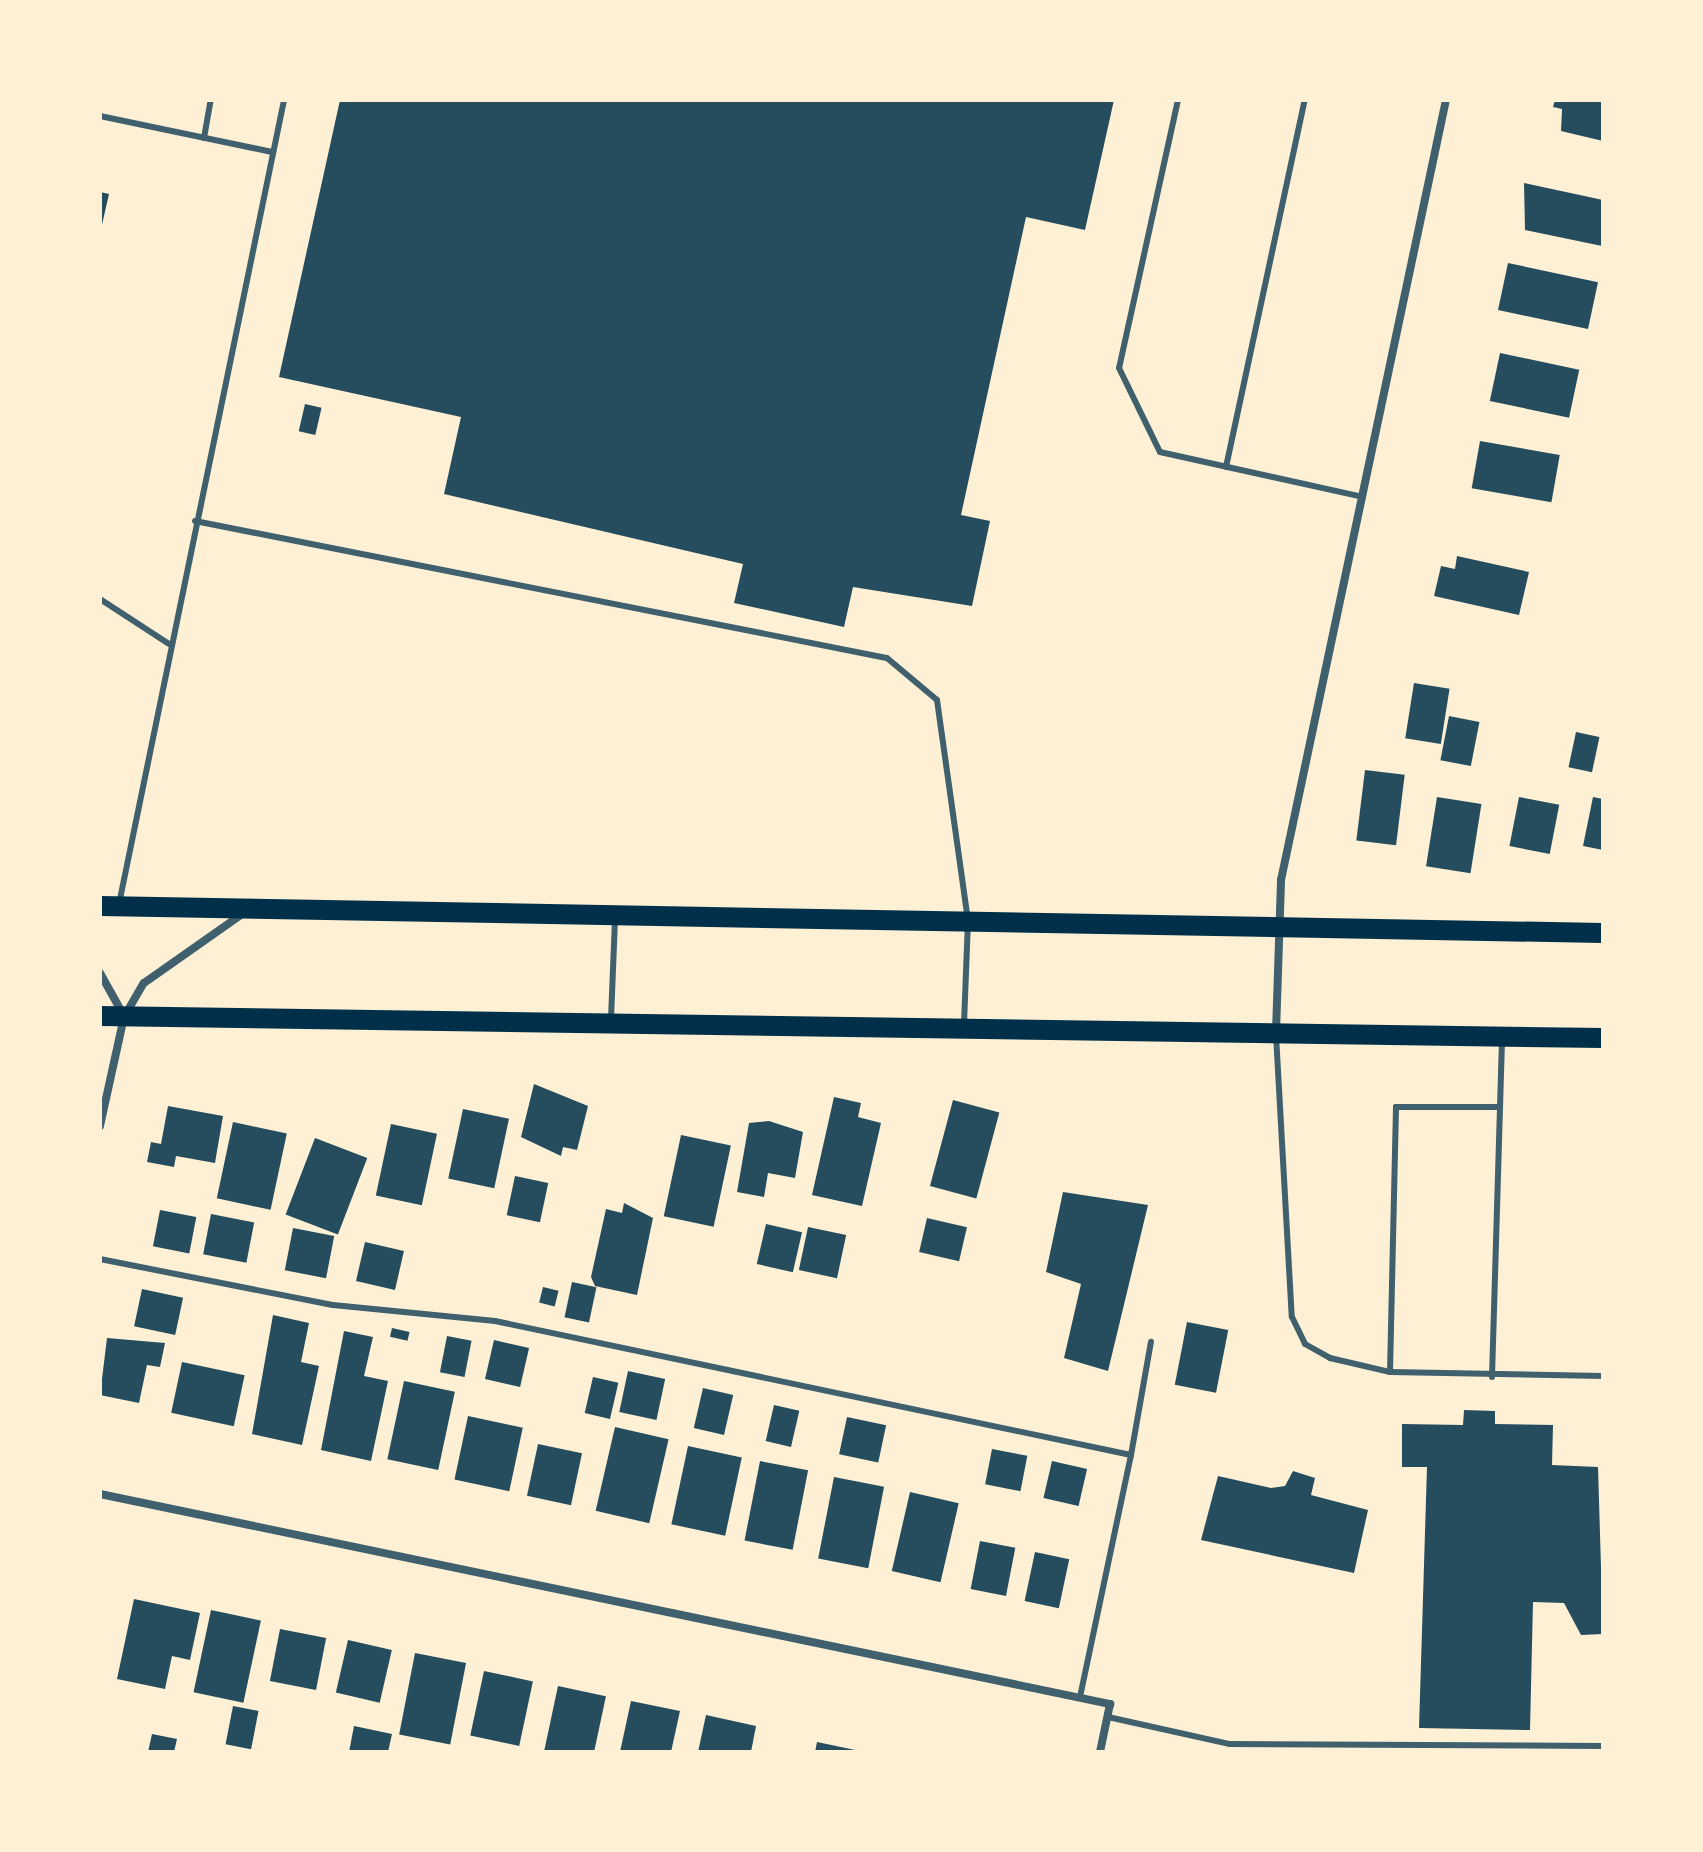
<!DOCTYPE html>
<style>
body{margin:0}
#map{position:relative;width:1703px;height:1852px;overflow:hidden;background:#fdf0d5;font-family:"Varela Round",sans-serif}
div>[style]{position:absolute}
.building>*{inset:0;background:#264d5e;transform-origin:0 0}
.service>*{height:6px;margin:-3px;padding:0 3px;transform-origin:3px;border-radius:3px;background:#3f606c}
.minor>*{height:8px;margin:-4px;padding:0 4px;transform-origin:4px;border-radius:4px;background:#3f606c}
.primary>*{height:20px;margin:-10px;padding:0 10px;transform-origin:10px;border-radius:10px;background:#003049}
span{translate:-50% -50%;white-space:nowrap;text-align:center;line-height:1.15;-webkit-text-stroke:7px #fdf0d5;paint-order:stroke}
.frame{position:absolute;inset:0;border:102px solid #fdf0d5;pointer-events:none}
</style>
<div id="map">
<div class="building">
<div style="clip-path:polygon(340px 100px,1114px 100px,1085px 230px,1026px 217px,961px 515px,990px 521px,972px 606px,853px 587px,844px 627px,734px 603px,743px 564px,444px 494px,461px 417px,279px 377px)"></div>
<div style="clip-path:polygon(1555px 100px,1603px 100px,1603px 141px,1561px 131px,1562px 109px,1553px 107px)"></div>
<div style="clip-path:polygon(1524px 183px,1603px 200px,1602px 246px,1525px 230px)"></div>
<div style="clip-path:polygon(100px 192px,109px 194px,101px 229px,100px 229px)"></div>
<div style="left:1508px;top:263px;width:92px;height:48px;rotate:12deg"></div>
<div style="left:1500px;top:353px;width:81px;height:49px;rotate:12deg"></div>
<div style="left:305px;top:404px;width:17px;height:28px;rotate:13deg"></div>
<div style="left:1480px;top:441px;width:81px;height:48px;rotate:10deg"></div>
<div style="clip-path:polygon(1457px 556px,1529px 572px,1519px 615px,1434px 596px,1441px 566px,1455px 569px)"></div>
<div style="left:1414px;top:683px;width:36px;height:56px;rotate:9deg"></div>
<div style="left:1449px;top:716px;width:31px;height:45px;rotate:11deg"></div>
<div style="left:1576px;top:732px;width:24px;height:36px;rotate:12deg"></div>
<div style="left:1365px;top:770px;width:40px;height:71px;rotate:7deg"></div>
<div style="left:1437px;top:797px;width:45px;height:70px;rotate:9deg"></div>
<div style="left:1519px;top:797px;width:41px;height:50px;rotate:11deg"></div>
<div style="clip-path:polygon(1593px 797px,1603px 799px,1603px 850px,1583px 846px)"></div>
<div style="clip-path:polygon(534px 1084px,588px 1106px,577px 1150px,563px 1147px,561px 1156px,521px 1137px)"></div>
<div style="clip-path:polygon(834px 1097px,861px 1103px,858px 1117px,881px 1123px,862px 1206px,812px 1195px)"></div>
<div style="left:953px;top:1100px;width:48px;height:89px;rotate:15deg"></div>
<div style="clip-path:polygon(168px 1106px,223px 1116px,215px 1163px,176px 1156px,174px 1167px,147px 1162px,151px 1142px,161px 1144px)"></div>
<div style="left:463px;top:1109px;width:47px;height:71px;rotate:12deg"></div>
<div style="clip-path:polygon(769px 1121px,803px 1132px,795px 1178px,768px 1173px,764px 1197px,737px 1192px,749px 1123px)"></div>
<div style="left:233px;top:1122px;width:55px;height:78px;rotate:12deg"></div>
<div style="left:391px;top:1124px;width:47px;height:73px;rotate:12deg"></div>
<div style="left:681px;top:1135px;width:51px;height:83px;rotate:12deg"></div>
<div style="left:315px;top:1138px;width:56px;height:82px;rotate:21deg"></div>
<div style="left:515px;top:1176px;width:34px;height:40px;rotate:12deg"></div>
<div style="clip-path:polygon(1063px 1192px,1148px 1205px,1108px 1371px,1064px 1358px,1081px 1284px,1046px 1272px)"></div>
<div style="clip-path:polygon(624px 1203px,653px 1218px,637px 1295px,595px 1286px,591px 1277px,606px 1209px,622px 1213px)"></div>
<div style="left:160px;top:1210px;width:37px;height:37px;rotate:11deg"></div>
<div style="left:211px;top:1214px;width:44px;height:41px;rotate:11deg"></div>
<div style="left:927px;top:1218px;width:41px;height:35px;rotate:13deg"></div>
<div style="left:766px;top:1224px;width:37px;height:41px;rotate:13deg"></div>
<div style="left:808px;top:1227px;width:39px;height:44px;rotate:12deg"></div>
<div style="left:293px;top:1228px;width:42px;height:43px;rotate:11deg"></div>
<div style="left:365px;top:1242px;width:40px;height:40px;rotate:13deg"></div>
<div style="left:572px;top:1282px;width:25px;height:36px;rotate:12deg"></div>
<div style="left:543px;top:1287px;width:16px;height:16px;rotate:14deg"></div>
<div style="left:142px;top:1289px;width:42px;height:38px;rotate:12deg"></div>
<div style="clip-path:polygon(273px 1315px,309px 1323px,301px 1362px,319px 1366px,302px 1445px,252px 1434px)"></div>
<div style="left:1187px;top:1322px;width:42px;height:64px;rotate:11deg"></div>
<div style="left:392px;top:1328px;width:18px;height:9px;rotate:13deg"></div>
<div style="clip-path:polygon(344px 1331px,373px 1337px,364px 1376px,388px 1381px,371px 1461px,321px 1450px)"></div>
<div style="left:447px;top:1336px;width:25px;height:37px;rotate:11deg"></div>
<div style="clip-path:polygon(107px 1338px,165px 1343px,160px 1367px,147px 1365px,139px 1403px,100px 1395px)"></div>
<div style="left:494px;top:1340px;width:36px;height:40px;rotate:13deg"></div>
<div style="left:182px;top:1362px;width:64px;height:52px;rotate:12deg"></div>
<div style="left:628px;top:1371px;width:38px;height:42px;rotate:12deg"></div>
<div style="left:593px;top:1377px;width:26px;height:37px;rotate:13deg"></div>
<div style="left:404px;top:1381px;width:52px;height:80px;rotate:12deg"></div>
<div style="left:703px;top:1388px;width:31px;height:41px;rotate:13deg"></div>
<div style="left:774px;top:1405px;width:26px;height:37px;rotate:13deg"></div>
<div style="clip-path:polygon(1464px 1410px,1495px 1411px,1495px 1424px,1553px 1425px,1552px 1465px,1598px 1467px,1603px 1634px,1581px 1635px,1564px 1603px,1533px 1602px,1530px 1730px,1419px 1728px,1427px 1467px,1402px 1467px,1402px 1424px,1463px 1425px)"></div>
<div style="left:468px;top:1416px;width:56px;height:65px;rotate:12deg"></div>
<div style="left:847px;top:1417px;width:40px;height:38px;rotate:12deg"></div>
<div style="left:615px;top:1427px;width:55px;height:86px;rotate:13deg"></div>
<div style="left:538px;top:1444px;width:45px;height:53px;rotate:12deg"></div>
<div style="left:688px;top:1446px;width:55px;height:80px;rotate:12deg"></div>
<div style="left:992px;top:1449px;width:36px;height:36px;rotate:11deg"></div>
<div style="left:760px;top:1461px;width:49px;height:81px;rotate:11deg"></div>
<div style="left:1052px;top:1461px;width:36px;height:38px;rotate:13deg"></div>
<div style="clip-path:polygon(1293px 1471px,1315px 1478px,1311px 1495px,1368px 1510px,1354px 1573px,1201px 1540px,1218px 1476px,1271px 1488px,1285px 1486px)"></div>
<div style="left:834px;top:1477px;width:51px;height:83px;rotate:11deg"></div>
<div style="left:910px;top:1492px;width:50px;height:81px;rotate:13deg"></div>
<div style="left:980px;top:1541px;width:36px;height:49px;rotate:11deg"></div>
<div style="left:1035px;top:1552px;width:35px;height:50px;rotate:12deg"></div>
<div style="clip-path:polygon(134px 1599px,200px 1613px,190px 1660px,172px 1656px,165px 1689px,117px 1679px)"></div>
<div style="left:211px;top:1610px;width:51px;height:84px;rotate:12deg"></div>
<div style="left:280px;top:1629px;width:47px;height:53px;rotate:11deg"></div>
<div style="left:348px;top:1640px;width:45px;height:54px;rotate:13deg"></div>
<div style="left:415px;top:1653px;width:52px;height:83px;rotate:11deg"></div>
<div style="left:484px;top:1671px;width:50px;height:66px;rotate:12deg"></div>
<div style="left:558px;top:1686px;width:49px;height:66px;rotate:12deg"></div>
<div style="clip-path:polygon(631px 1701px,680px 1711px,671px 1752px,620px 1752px)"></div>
<div style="left:233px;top:1706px;width:26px;height:39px;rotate:11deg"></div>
<div style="clip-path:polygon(706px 1715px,756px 1726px,751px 1752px,698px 1752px)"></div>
<div style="clip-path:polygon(354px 1726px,392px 1734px,388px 1752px,349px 1752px)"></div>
<div style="clip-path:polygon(152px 1734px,177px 1739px,174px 1752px,148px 1752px)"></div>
<div style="clip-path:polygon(817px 1742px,860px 1751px,860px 1752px,815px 1752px)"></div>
</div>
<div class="service">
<div style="left:1178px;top:100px;width:274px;rotate:102.4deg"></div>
<div style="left:1119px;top:368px;width:93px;rotate:64deg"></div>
<div style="left:1160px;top:452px;width:204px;rotate:12.5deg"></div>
<div style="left:100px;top:116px;width:177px;rotate:11.8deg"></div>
<div style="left:204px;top:138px;width:39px;rotate:-80deg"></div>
<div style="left:1226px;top:467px;width:375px;rotate:-77.9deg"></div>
<div style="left:195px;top:521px;width:705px;rotate:11.2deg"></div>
<div style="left:887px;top:658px;width:65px;rotate:40deg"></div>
<div style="left:937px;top:700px;width:222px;rotate:82deg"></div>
<div style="left:968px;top:920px;width:104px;rotate:92.2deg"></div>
<div style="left:100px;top:599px;width:82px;rotate:33.1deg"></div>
<div style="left:119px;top:904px;width:821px;rotate:-78.4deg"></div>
<div style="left:611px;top:1019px;width:100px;rotate:-87.7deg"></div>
<div style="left:1276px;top:1035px;width:282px;rotate:86.8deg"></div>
<div style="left:1292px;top:1317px;width:30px;rotate:64deg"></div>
<div style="left:1305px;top:1344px;width:29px;rotate:29deg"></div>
<div style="left:1330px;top:1358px;width:62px;rotate:13.1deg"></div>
<div style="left:1390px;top:1372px;width:213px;rotate:1.1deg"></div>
<div style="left:100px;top:1259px;width:237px;rotate:11.2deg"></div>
<div style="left:333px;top:1305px;width:163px;rotate:5.6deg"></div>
<div style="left:495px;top:1321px;width:650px;rotate:11.9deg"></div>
<div style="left:1131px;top:1455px;width:248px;rotate:101.9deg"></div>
<div style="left:1390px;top:1372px;width:265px;rotate:-88.7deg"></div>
<div style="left:1396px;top:1107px;width:104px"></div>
<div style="left:1492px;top:1377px;width:337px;rotate:-88.3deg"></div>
<div style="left:1131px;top:1455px;width:115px;rotate:-80deg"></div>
<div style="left:1108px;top:1717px;width:125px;rotate:12.5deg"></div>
<div style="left:1230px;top:1744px;width:373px;rotate:0.3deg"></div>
</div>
<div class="minor">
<div style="left:100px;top:973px;width:49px;rotate:60.8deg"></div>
<div style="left:1276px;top:1032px;width:152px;rotate:-88.1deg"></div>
<div style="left:1281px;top:880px;width:797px;rotate:-78.06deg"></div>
<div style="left:100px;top:1126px;width:112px;rotate:-77.6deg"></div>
<div style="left:124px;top:1017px;width:39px;rotate:-60deg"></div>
<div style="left:144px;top:983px;width:120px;rotate:-35.1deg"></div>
<div style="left:100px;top:1494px;width:1032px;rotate:11.75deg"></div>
<div style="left:1110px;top:1704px;width:49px;rotate:101.8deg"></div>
</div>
<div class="primary">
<div style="left:100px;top:906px;width:1503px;rotate:1.03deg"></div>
<div style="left:100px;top:1016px;width:1503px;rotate:0.84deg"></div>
</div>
<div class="frame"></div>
</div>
